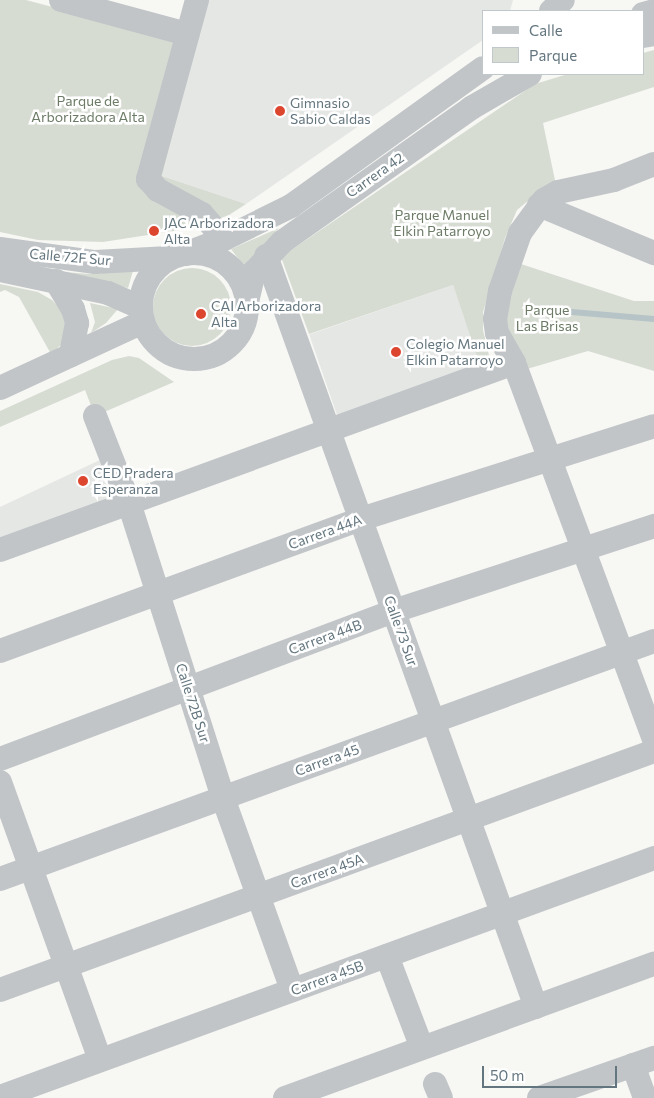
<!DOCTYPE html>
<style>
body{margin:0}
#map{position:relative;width:654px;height:1098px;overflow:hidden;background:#f7f7f4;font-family:Commissioner,sans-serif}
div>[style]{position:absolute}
.built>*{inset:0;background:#e5e7e5;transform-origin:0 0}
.green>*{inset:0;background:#d7dcd3}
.round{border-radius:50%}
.stream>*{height:5.5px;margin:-2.75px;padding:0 2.75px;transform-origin:2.75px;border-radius:2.75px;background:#b6c4c7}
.minor>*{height:24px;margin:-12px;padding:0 12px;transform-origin:12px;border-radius:12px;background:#c1c5c8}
.minor>.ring{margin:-12px;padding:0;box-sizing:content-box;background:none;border:24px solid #c1c5c8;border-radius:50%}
.dots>*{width:14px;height:14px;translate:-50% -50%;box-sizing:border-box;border:2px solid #fff;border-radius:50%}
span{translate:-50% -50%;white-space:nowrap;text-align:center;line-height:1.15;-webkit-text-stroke:5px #fff;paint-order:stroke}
.park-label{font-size:14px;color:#6c7b66}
.poi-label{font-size:14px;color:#63757e}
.left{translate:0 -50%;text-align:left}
.street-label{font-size:14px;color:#63757e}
.legend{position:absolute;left:482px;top:10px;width:162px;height:65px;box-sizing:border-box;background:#fff;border:1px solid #c1c8cb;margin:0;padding:6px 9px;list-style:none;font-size:15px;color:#63757e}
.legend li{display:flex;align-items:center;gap:10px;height:25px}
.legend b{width:25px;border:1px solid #c1c8cb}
.scale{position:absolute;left:482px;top:1066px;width:135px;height:22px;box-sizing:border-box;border:2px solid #63757e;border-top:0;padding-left:6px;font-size:15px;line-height:18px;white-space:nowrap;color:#63757e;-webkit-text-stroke:4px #fff;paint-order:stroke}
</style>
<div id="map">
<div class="built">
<div style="clip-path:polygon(208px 0,513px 0,510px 11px,483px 11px,483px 40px,246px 204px,162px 176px)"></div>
<div style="left:453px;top:285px;width:91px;height:152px;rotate:71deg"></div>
<div style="clip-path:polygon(102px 459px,121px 503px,0 543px,0 507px)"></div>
</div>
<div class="green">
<div style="clip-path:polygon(0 0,26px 0,196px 45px,162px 176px,246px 204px,229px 215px,193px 228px,103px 242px,38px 240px,0 232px)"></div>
<div style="clip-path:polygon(654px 50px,654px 87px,543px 123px,556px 185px,534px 196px,517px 210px,505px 238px,483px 312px,483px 330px,492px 368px,482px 371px,453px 285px,309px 334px,281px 257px,535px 84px,568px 74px,643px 74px,643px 53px)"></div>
<div style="clip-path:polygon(279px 228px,244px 266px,231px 249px)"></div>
<div style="clip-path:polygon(521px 264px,634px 301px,654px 301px,654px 371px,588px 351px,527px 369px,511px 347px,503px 315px)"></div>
<div class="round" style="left:153px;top:268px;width:78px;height:78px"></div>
<div style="clip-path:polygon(50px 271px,90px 274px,133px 271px,128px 288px)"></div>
<div style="clip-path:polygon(0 284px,38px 292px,52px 300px,62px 311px,66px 329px,62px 344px,51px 354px,19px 297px,5px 290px,0 292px)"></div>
<div style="clip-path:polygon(90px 303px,118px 309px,106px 323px,91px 333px,95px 322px)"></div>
<div style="clip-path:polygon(129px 356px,139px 358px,174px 382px,95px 416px,85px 390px,0 427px,0 411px,112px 360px)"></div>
</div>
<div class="stream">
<div style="left:537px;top:309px;width:117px;rotate:4.9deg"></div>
</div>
<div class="minor">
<div style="left:61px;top:0;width:131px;rotate:15.1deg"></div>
<div style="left:197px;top:0;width:186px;rotate:105.3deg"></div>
<div style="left:148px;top:179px;width:15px;rotate:48deg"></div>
<div style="left:158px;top:190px;width:50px;rotate:28.6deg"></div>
<div style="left:202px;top:214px;width:33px;rotate:49deg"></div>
<div style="left:551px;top:11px;width:16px;rotate:-43deg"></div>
<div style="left:643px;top:14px;width:11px;rotate:-15deg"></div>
<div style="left:643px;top:36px;width:11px;rotate:-10deg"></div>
<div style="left:654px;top:164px;width:43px;rotate:158.2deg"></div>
<div style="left:614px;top:180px;width:57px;rotate:167.9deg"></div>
<div style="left:558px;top:192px;width:16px;rotate:150deg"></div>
<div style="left:544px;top:200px;width:41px;rotate:126deg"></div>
<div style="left:520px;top:233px;width:61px;rotate:109deg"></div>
<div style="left:500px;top:291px;width:28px;rotate:100deg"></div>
<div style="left:495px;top:319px;width:14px;rotate:82deg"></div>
<div style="left:497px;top:333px;width:34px;rotate:60deg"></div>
<div style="left:514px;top:363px;width:401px;rotate:69.6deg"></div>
<div style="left:539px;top:205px;width:125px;rotate:22.7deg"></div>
<div style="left:0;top:249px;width:96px;rotate:7.8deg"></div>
<div style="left:95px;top:262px;width:74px;rotate:-3.1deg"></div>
<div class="ring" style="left:141px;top:253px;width:82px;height:82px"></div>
<div style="left:185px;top:254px;width:42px;rotate:-21deg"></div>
<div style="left:224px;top:239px;width:75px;rotate:-26.2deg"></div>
<div style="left:291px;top:206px;width:236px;rotate:-35.7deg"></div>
<div style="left:266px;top:256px;width:798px;rotate:70.23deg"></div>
<div style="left:0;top:270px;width:110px;rotate:12deg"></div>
<div style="left:108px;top:293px;width:34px;rotate:24deg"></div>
<div style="left:56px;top:281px;width:33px;rotate:59deg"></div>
<div style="left:73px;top:309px;width:15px;rotate:74deg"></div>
<div style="left:77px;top:323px;width:33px;rotate:101deg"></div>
<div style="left:247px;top:302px;width:31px;rotate:-77deg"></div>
<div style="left:254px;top:272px;width:41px;rotate:-47deg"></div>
<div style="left:282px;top:242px;width:232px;rotate:-35.3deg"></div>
<div style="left:471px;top:108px;width:68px;rotate:-30deg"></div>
<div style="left:0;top:388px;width:157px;rotate:-24.8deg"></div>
<div style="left:95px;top:416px;width:97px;rotate:68.7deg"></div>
<div style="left:130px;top:506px;width:306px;rotate:72.3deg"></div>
<div style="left:223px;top:798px;width:204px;rotate:70.2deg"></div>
<div style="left:0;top:550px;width:547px;rotate:-19.99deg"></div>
<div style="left:0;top:651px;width:384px;rotate:-20.1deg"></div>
<div style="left:361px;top:519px;width:307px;rotate:-17.6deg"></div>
<div style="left:0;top:759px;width:421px;rotate:-20.6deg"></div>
<div style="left:394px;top:611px;width:274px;rotate:-18.1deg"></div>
<div style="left:0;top:782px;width:295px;rotate:70.2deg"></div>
<div style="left:0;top:879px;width:696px;rotate:-20deg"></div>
<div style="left:387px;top:956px;width:98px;rotate:69.2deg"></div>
<div style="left:0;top:990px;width:696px;rotate:-20.07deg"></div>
<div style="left:633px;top:1065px;width:35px;rotate:70deg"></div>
<div style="left:435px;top:1084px;width:15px;rotate:67deg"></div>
<div style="left:0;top:1097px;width:696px;rotate:-20.07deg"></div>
<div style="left:285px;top:1098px;width:393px;rotate:-20deg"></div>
<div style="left:539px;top:1098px;width:122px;rotate:-19.2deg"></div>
</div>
<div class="dots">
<div style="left:280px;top:111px;background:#dc462f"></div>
<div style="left:154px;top:231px;background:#dc462f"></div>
<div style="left:201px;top:314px;background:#dc462f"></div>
<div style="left:396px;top:352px;background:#dc462f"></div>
<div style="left:83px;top:481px;background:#dc462f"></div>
</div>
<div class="park-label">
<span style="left:88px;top:109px">Parque de<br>Arborizadora Alta</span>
<span style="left:442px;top:223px">Parque Manuel<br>Elkin Patarroyo</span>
<span style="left:547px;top:318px">Parque<br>Las Brisas</span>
</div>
<div class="poi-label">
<span class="left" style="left:290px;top:111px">Gimnasio<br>Sabio Caldas</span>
<span class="left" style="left:164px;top:231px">JAC Arborizadora<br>Alta</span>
<span class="left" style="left:211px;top:314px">CAI Arborizadora<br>Alta</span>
<span class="left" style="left:406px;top:352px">Colegio Manuel<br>Elkin Patarroyo</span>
<span class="left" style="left:93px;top:481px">CED Pradera<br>Esperanza</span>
</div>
<div class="street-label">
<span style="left:375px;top:175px;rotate:-35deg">Carrera 42</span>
<span style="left:70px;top:257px;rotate:5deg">Calle 72F Sur</span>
<span style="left:325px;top:532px;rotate:-20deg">Carrera 44A</span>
<span style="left:401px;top:631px;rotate:70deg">Calle 73 Sur</span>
<span style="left:325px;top:637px;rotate:-20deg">Carrera 44B</span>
<span style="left:193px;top:703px;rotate:72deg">Calle 72B Sur</span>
<span style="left:327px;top:760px;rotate:-20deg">Carrera 45</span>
<span style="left:327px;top:871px;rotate:-20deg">Carrera 45A</span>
<span style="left:327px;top:978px;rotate:-20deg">Carrera 45B</span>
</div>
<ul class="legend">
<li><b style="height:6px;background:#c1c5c8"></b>Calle</li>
<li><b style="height:14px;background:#d7dcd3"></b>Parque</li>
</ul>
<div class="scale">50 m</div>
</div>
